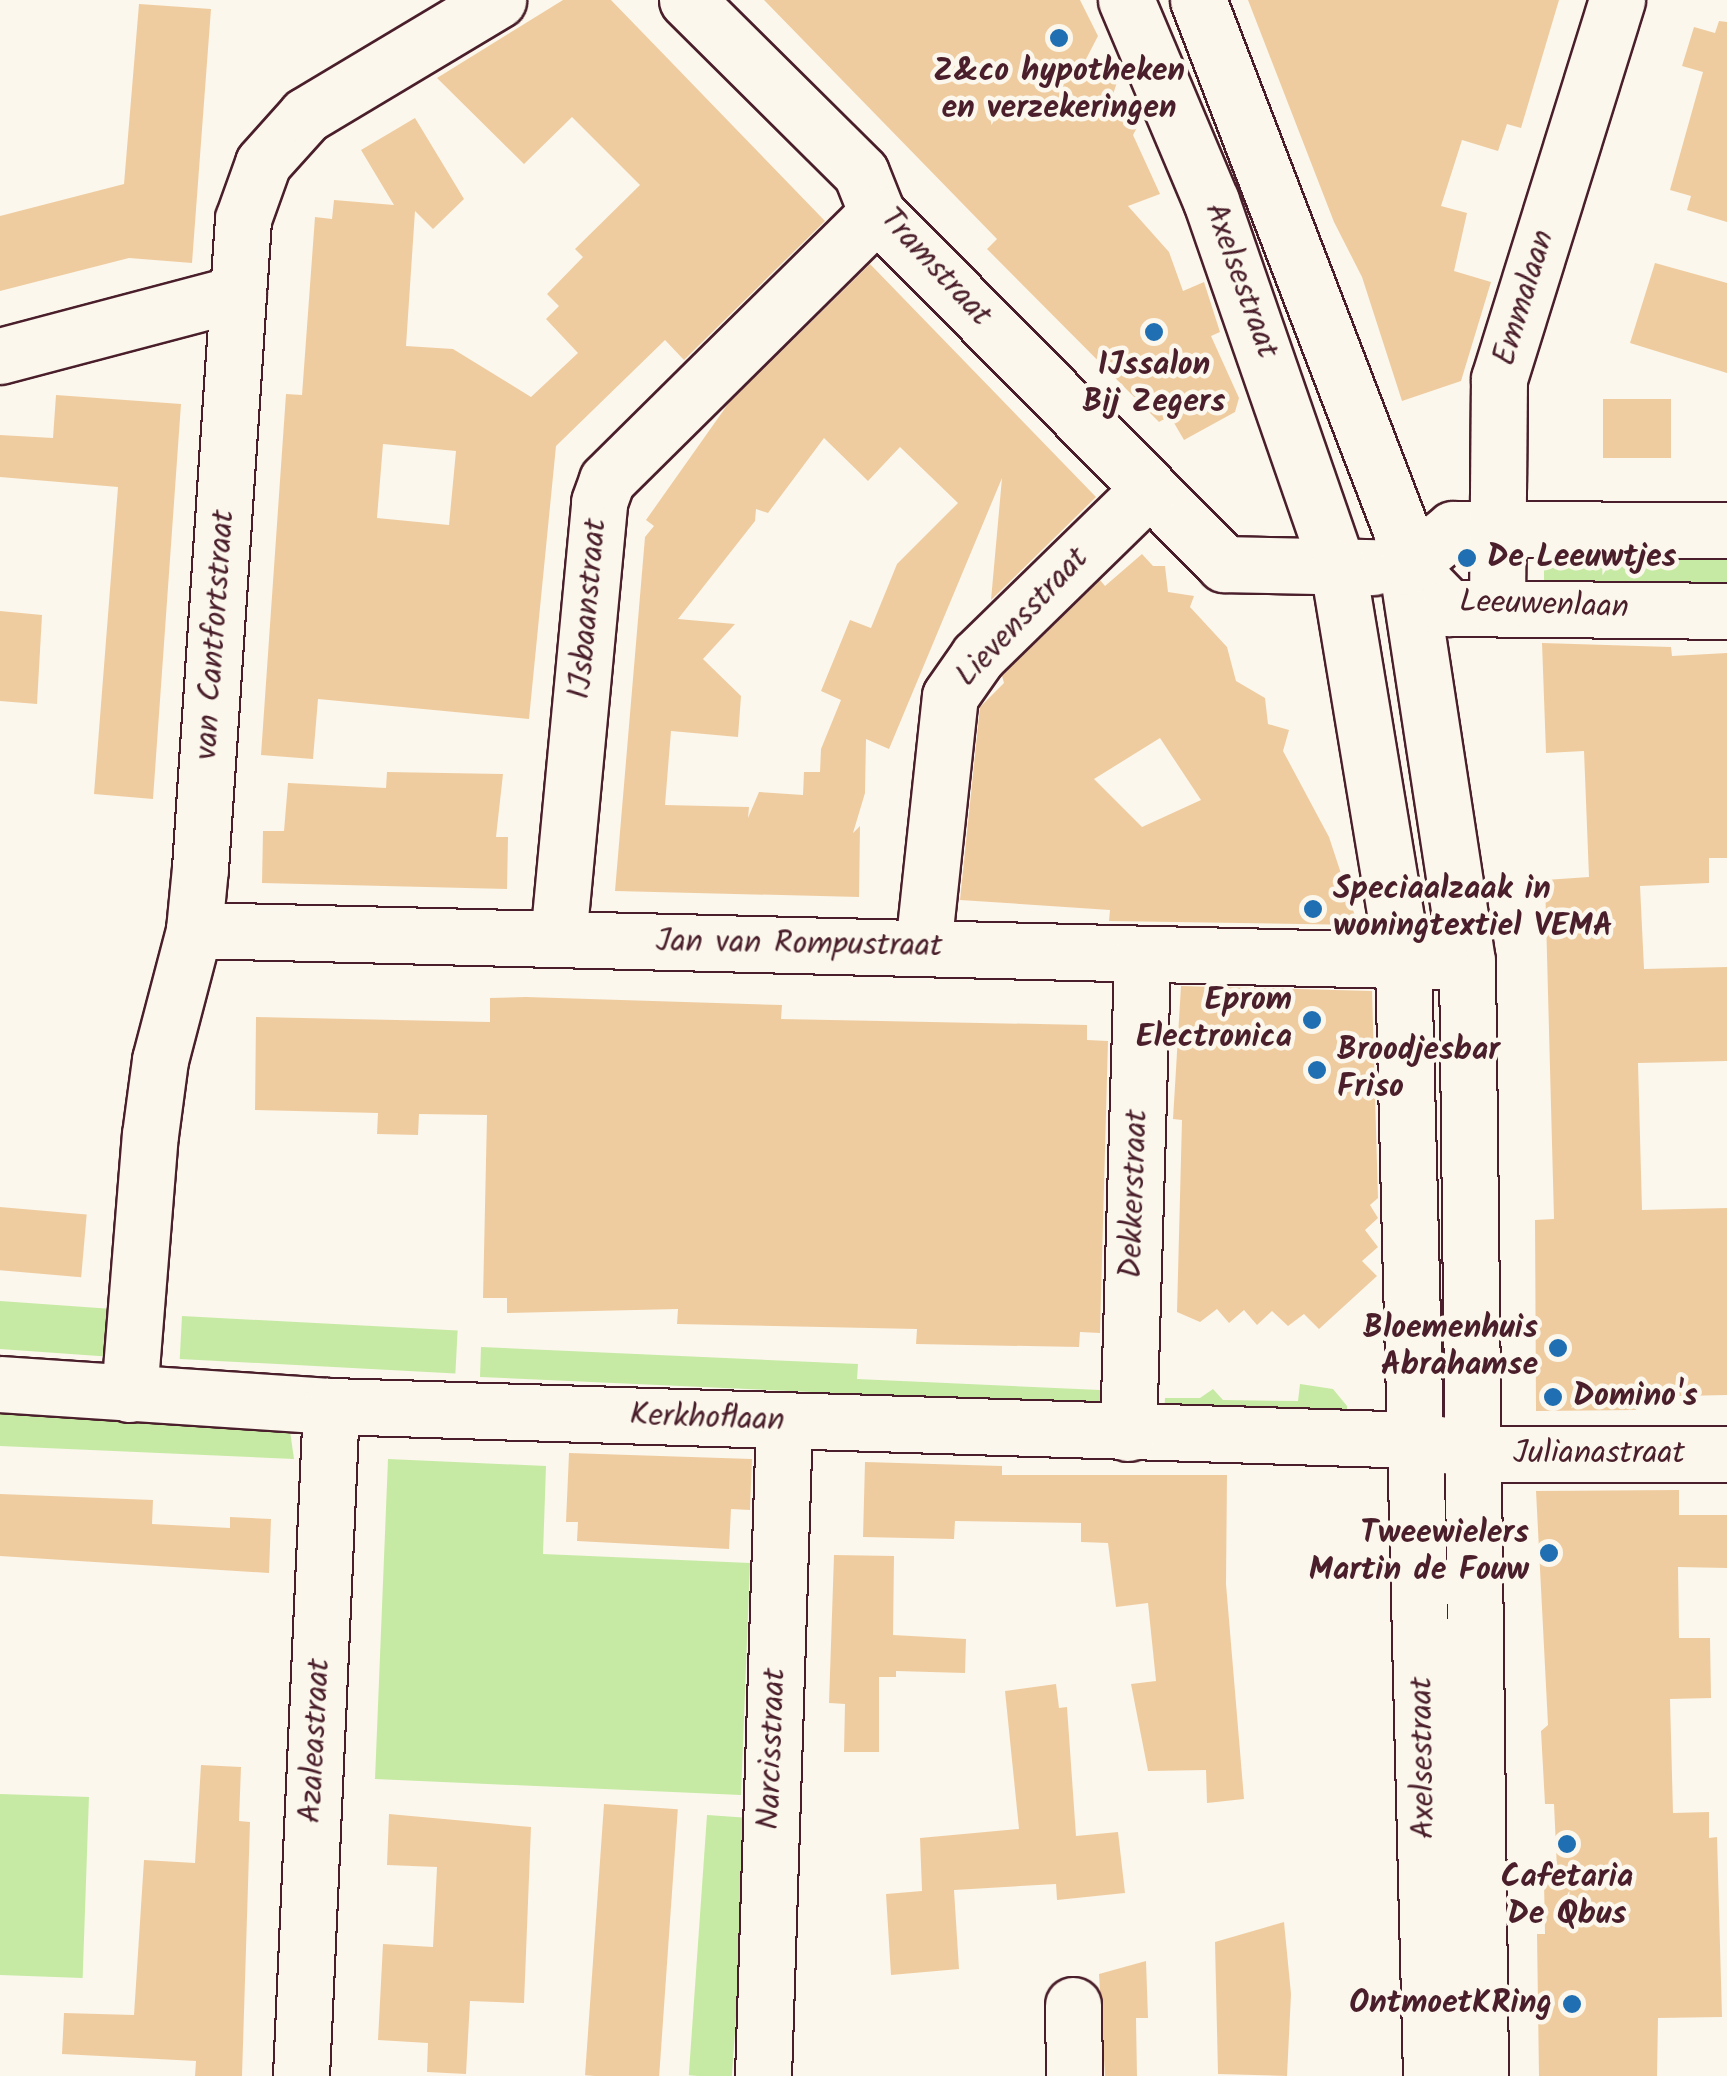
<!DOCTYPE html>
<style>
body{margin:0}
#map{position:relative;width:1727px;height:2076px;overflow:hidden;background:#fbf7ec;font-family:Kalam,sans-serif}
div>[style]{position:absolute}
.green>*{inset:0;background:#c6eaa3;transform-origin:0 0}
.building>*{inset:0;background:#efcca0;transform-origin:0 0}
.roads{filter:drop-shadow(2px 0 #4a1f2b) drop-shadow(-2px 0 #4a1f2b) drop-shadow(0 2px #4a1f2b) drop-shadow(0 -2px #4a1f2b)}
.minor>*{height:55px;margin:-27.5px;padding:0 27.5px;transform-origin:27.5px;border-radius:27.5px;background:#fbf7ec}
.dots>*{width:28px;height:28px;translate:-50% -50%;box-sizing:border-box;border:5px solid #fbf7ec;border-radius:50%}
span{translate:-50% -50%;white-space:nowrap;text-align:center;line-height:1.15;-webkit-text-stroke:9px #fbf7ec;paint-order:stroke}
.poi-label{font-size:32px;color:#4a1f2b;font-weight:700}
.left{translate:0 -50%;text-align:left}
.right{translate:-100% -50%;text-align:right}
.street-label{font-size:32px;color:#4a1f2b}
</style>
<div id="map">
<div class="green">
<div style="left:1544px;top:546px;width:183px;height:46px"></div>
<div style="left:0;top:1301px;width:113px;height:48px;rotate:4deg"></div>
<div style="left:182px;top:1316px;width:276px;height:43px;rotate:3deg"></div>
<div style="clip-path:polygon(481px 1347px,858px 1364px,857px 1379px,1100px 1390px,1100px 1405px,480px 1377px)"></div>
<div style="clip-path:polygon(1300px 1384px,1333px 1389px,1347px 1406px,1347px 1419px,1164px 1413px,1165px 1398px,1200px 1398px,1213px 1389px,1223px 1400px,1298px 1401px)"></div>
<div style="clip-path:polygon(0 1399px,289px 1424px,294px 1459px,0 1446px)"></div>
<div style="clip-path:polygon(388px 1459px,546px 1466px,543px 1554px,750px 1563px,741px 1795px,375px 1779px)"></div>
<div style="left:0;top:1794px;width:89px;height:181px;rotate:2deg"></div>
<div style="left:707px;top:1815px;width:43px;height:261px;rotate:4deg"></div>
</div>
<div class="building">
<div style="clip-path:polygon(evenodd,563px 0,611px 0,825px 221px,684px 360px,665px 340px,556px 446px,529px 719px,318px 699px,313px 759px,261px 755px,286px 394px,302px 395px,315px 217px,332px 219px,334px 200px,394px 205px,361px 150px,415px 118px,464px 199px,433px 229px,415px 211px,406px 346px,453px 349px,531px 397px,578px 353px,546px 319px,559px 306px,547px 294px,583px 257px,575px 249px,640px 185px,572px 117px,524px 164px,437px 78px,563px 0,383px 444px,456px 451px,449px 525px,377px 518px,383px 444px)"></div>
<div style="clip-path:polygon(764px 0,1080px 0,1098px 36px,1084px 63px,1119px 76px,1107px 113px,1140px 122px,1133px 135px,1160px 194px,1128px 206px,1169px 252px,1183px 291px,1204px 282px,1220px 332px,1211px 336px,1239px 398px,1235px 412px,1184px 440px,1170px 416px,1159px 422px,987px 249px,997px 239px)"></div>
<div style="clip-path:polygon(1248px 0,1559px 0,1521px 128px,1507px 124px,1498px 151px,1462px 140px,1441px 206px,1467px 213px,1454px 271px,1491px 282px,1461px 381px,1402px 401px,1362px 277px,1334px 222px)"></div>
<div style="clip-path:polygon(139px 4px,211px 9px,192px 263px,129px 258px,0 291px,0 216px,124px 184px)"></div>
<div style="clip-path:polygon(1719px 21px,1727px 22px,1727px 222px,1687px 210px,1691px 196px,1670px 190px,1703px 72px,1682px 66px,1694px 27px,1715px 33px)"></div>
<div style="clip-path:polygon(1655px 263px,1727px 283px,1727px 373px,1630px 343px)"></div>
<div style="clip-path:polygon(evenodd,870px 264px,1096px 497px,991px 600px,1002px 478px,889px 749px,866px 739px,865px 793px,853px 833px,860px 826px,859px 897px,615px 891px,645px 537px,654px 526px,646px 520px,728px 404px,870px 264px,824px 438px,868px 481px,900px 447px,958px 503px,897px 564px,871px 628px,850px 620px,821px 691px,841px 700px,821px 749px,820px 772px,804px 772px,803px 795px,759px 792px,748px 818px,749px 807px,665px 805px,671px 731px,738px 737px,741px 696px,703px 659px,735px 624px,678px 619px,755px 521px,756px 509px,768px 513px,824px 438px)"></div>
<div style="clip-path:polygon(56px 395px,181px 404px,153px 799px,94px 794px,118px 487px,0 477px,0 435px,53px 438px)"></div>
<div style="left:1603px;top:399px;width:68px;height:59px"></div>
<div style="clip-path:polygon(evenodd,1142px 554px,1153px 566px,1165px 566px,1168px 592px,1194px 596px,1190px 607px,1227px 647px,1236px 681px,1265px 698px,1268px 724px,1289px 730px,1283px 751px,1329px 837px,1358px 925px,1109px 921px,1110px 910px,960px 900px,980px 707px,1004px 683px,1002px 676px,1100px 580px,1105px 586px,1142px 554px,1160px 738px,1201px 800px,1142px 827px,1094px 779px,1160px 738px)"></div>
<div style="clip-path:polygon(0 611px,42px 615px,37px 704px,0 701px)"></div>
<div style="clip-path:polygon(1542px 643px,1671px 647px,1672px 656px,1727px 653px,1727px 858px,1709px 858px,1709px 883px,1640px 886px,1644px 969px,1727px 967px,1727px 1061px,1638px 1063px,1642px 1210px,1727px 1208px,1727px 1395px,1636px 1397px,1636px 1410px,1536px 1411px,1535px 1220px,1554px 1219px,1545px 880px,1589px 877px,1584px 751px,1546px 753px)"></div>
<div style="clip-path:polygon(387px 772px,503px 774px,496px 837px,508px 837px,507px 889px,262px 883px,263px 831px,284px 831px,288px 783px,386px 788px)"></div>
<div style="clip-path:polygon(1181px 986px,1372px 991px,1378px 1198px,1370px 1205px,1378px 1218px,1365px 1230px,1378px 1247px,1362px 1261px,1377px 1276px,1319px 1329px,1304px 1314px,1288px 1326px,1272px 1311px,1257px 1325px,1244px 1310px,1229px 1323px,1217px 1309px,1200px 1322px,1177px 1312px,1182px 1120px,1173px 1119px)"></div>
<div style="clip-path:polygon(526px 997px,782px 1005px,781px 1019px,1087px 1025px,1087px 1040px,1108px 1041px,1100px 1333px,1080px 1332px,1079px 1347px,916px 1344px,917px 1329px,677px 1324px,678px 1309px,507px 1313px,507px 1298px,483px 1298px,487px 1115px,419px 1114px,418px 1135px,377px 1134px,378px 1113px,255px 1110px,256px 1017px,490px 1022px,490px 998px)"></div>
<div style="left:0;top:1207px;width:87px;height:63px;rotate:5deg"></div>
<div style="clip-path:polygon(569px 1453px,752px 1459px,750px 1510px,731px 1509px,729px 1549px,577px 1541px,578px 1522px,566px 1522px)"></div>
<div style="clip-path:polygon(865px 1462px,1002px 1466px,1002px 1475px,1227px 1475px,1226px 1584px,1244px 1799px,1207px 1803px,1206px 1770px,1148px 1771px,1131px 1684px,1156px 1681px,1148px 1603px,1116px 1607px,1108px 1543px,1081px 1542px,1081px 1523px,955px 1521px,954px 1539px,863px 1537px)"></div>
<div style="clip-path:polygon(1679px 1490px,1679px 1515px,1727px 1515px,1727px 1568px,1678px 1567px,1679px 1638px,1710px 1638px,1711px 1698px,1670px 1699px,1673px 1813px,1709px 1812px,1709px 1838px,1717px 1837px,1722px 2017px,1658px 2018px,1657px 2076px,1539px 2076px,1537px 1934px,1545px 1934px,1544px 1882px,1557px 1869px,1554px 1804px,1545px 1804px,1541px 1731px,1548px 1725px,1536px 1491px)"></div>
<div style="clip-path:polygon(0 1494px,153px 1500px,152px 1524px,230px 1528px,230px 1517px,271px 1519px,269px 1573px,0 1556px)"></div>
<div style="clip-path:polygon(834px 1555px,894px 1556px,893px 1635px,966px 1639px,965px 1673px,896px 1671px,896px 1677px,879px 1677px,879px 1752px,844px 1752px,845px 1704px,829px 1703px)"></div>
<div style="clip-path:polygon(1056px 1684px,1059px 1708px,1067px 1707px,1076px 1836px,1118px 1832px,1125px 1893px,1057px 1900px,1056px 1884px,954px 1890px,959px 1969px,891px 1975px,886px 1894px,922px 1891px,920px 1838px,1019px 1829px,1005px 1691px)"></div>
<div style="clip-path:polygon(201px 1765px,241px 1767px,239px 1821px,250px 1822px,242px 2076px,195px 2076px,196px 2061px,62px 2054px,64px 2013px,134px 2015px,144px 1860px,195px 1863px)"></div>
<div style="left:604px;top:1804px;width:74px;height:272px;rotate:4deg"></div>
<div style="clip-path:polygon(389px 1814px,531px 1827px,524px 2003px,470px 2001px,466px 2074px,427px 2072px,428px 2043px,378px 2040px,383px 1944px,433px 1947px,437px 1867px,387px 1865px)"></div>
<div style="clip-path:polygon(1284px 1922px,1291px 1994px,1287px 2076px,1218px 2074px,1215px 1942px)"></div>
<div style="clip-path:polygon(1146px 1961px,1148px 2018px,1136px 2018px,1137px 2076px,1105px 2076px,1099px 1974px)"></div>
</div>
<div class="roads">
<div class="minor">
<div style="left:687px;top:0;width:245px;rotate:44.8deg"></div>
<div style="left:861px;top:173px;width:43px;rotate:68.2deg"></div>
<div style="left:877px;top:213px;width:494px;rotate:45.3deg"></div>
<div style="left:1224px;top:564px;width:149px;rotate:1.2deg"></div>
<div style="left:1126px;top:0;width:218px;rotate:67.1deg"></div>
<div style="left:1211px;top:201px;width:388px;rotate:70.9deg"></div>
<div style="left:1338px;top:568px;width:399px;rotate:80.6deg"></div>
<div style="left:1403px;top:962px;width:1114px;rotate:88.56deg"></div>
<div style="left:1198px;top:0;width:568px;rotate:69.04deg"></div>
<div style="left:1401px;top:530px;width:436px;rotate:81.3deg"></div>
<div style="left:1467px;top:961px;width:1115px;rotate:89.33deg"></div>
<div style="left:0;top:356px;width:246px;rotate:-14.8deg"></div>
<div style="left:1408px;top:566px;width:59px;rotate:45.7deg"></div>
<div style="left:1449px;top:608px;width:278px;rotate:0.6deg"></div>
<div style="left:1408px;top:566px;width:58px;rotate:-39.4deg"></div>
<div style="left:1453px;top:529px;width:274px;rotate:0.2deg"></div>
<div style="left:1497px;top:607px;width:228px;rotate:-89.5deg"></div>
<div style="left:1499px;top:379px;width:397px;rotate:-72.7deg"></div>
<div style="left:194px;top:930px;width:1246px;rotate:1.43deg"></div>
<div style="left:558px;top:939px;width:439px;rotate:-84.6deg"></div>
<div style="left:599px;top:502px;width:23px;rotate:-70deg"></div>
<div style="left:607px;top:480px;width:380px;rotate:-44.7deg"></div>
<div style="left:923px;top:948px;width:253px;rotate:-83.9deg"></div>
<div style="left:950px;top:696px;width:49px;rotate:-55deg"></div>
<div style="left:978px;top:656px;width:239px;rotate:-44.3deg"></div>
<div style="left:0;top:1384px;width:332px;rotate:3.8deg"></div>
<div style="left:331px;top:1406px;width:1086px;rotate:1.79deg"></div>
<div style="left:1416px;top:1440px;width:82px;rotate:9.8deg"></div>
<div style="left:1497px;top:1454px;width:230px"></div>
<div style="left:129px;top:1394px;width:260px;rotate:-85.4deg"></div>
<div style="left:150px;top:1135px;width:76px;rotate:-82.4deg"></div>
<div style="left:160px;top:1060px;width:134px;rotate:-75.3deg"></div>
<div style="left:194px;top:930px;width:62px;rotate:-84.5deg"></div>
<div style="left:200px;top:868px;width:650px;rotate:-86.21deg"></div>
<div style="left:243px;top:219px;width:59px;rotate:-70.3deg"></div>
<div style="left:263px;top:163px;width:64px;rotate:-48.1deg"></div>
<div style="left:306px;top:115px;width:224px;rotate:-30.9deg"></div>
<div style="left:1128px;top:1433px;width:478px;rotate:-88.3deg"></div>
<div style="left:1073px;top:2005px;width:71px;rotate:89.2deg"></div>
<div style="left:301px;top:2076px;width:671px;rotate:-87.44deg"></div>
<div style="left:763px;top:2076px;width:655px;rotate:-88.16deg"></div>
</div>
</div>
<div class="dots">
<div style="left:1059px;top:38px;background:#1f6fb2"></div>
<div style="left:1154px;top:332px;background:#1f6fb2"></div>
<div style="left:1467px;top:558px;background:#1f6fb2"></div>
<div style="left:1313px;top:909px;background:#1f6fb2"></div>
<div style="left:1312px;top:1020px;background:#1f6fb2"></div>
<div style="left:1317px;top:1070px;background:#1f6fb2"></div>
<div style="left:1558px;top:1348px;background:#1f6fb2"></div>
<div style="left:1553px;top:1397px;background:#1f6fb2"></div>
<div style="left:1549px;top:1553px;background:#1f6fb2"></div>
<div style="left:1567px;top:1844px;background:#1f6fb2"></div>
<div style="left:1572px;top:2004px;background:#1f6fb2"></div>
</div>
<div class="poi-label">
<span style="left:1059px;top:91px">Z&amp;co hypotheken<br>en verzekeringen</span>
<span style="left:1154px;top:385px">IJssalon<br>Bij Zegers</span>
<span class="left" style="left:1487px;top:558px">De Leeuwtjes</span>
<span class="left" style="left:1333px;top:909px">Speciaalzaak in<br>woningtextiel VEMA</span>
<span class="right" style="left:1292px;top:1020px">Eprom<br>Electronica</span>
<span class="left" style="left:1337px;top:1070px">Broodjesbar<br>Friso</span>
<span class="right" style="left:1538px;top:1348px">Bloemenhuis<br>Abrahamse</span>
<span class="left" style="left:1573px;top:1397px">Domino's</span>
<span class="right" style="left:1529px;top:1553px">Tweewielers<br>Martin de Fouw</span>
<span style="left:1567px;top:1897px">Cafetaria<br>De Qbus</span>
<span class="right" style="left:1552px;top:2004px">OntmoetKRing</span>
</div>
<div class="street-label">
<span style="left:935px;top:268px;rotate:47deg">Tramstraat</span>
<span style="left:1240px;top:281px;rotate:70deg">Axelsestraat</span>
<span style="left:1525px;top:298px;rotate:-73deg">Emmalaan</span>
<span style="left:1544px;top:606px;rotate:2deg">Leeuwenlaan</span>
<span style="left:589px;top:609px;rotate:-85deg">IJsbaanstraat</span>
<span style="left:1023px;top:618px;rotate:-47deg">Lievensstraat</span>
<span style="left:216px;top:635px;rotate:-86deg">van Cantfortstraat</span>
<span style="left:799px;top:945px;rotate:1deg">Jan van Rompustraat</span>
<span style="left:1135px;top:1194px;rotate:-88deg">Dekkerstraat</span>
<span style="left:707px;top:1419px;rotate:2deg">Kerkhoflaan</span>
<span style="left:1599px;top:1454px">Julianastraat</span>
<span style="left:316px;top:1741px;rotate:-87deg">Azaleastraat</span>
<span style="left:773px;top:1749px;rotate:-88deg">Narcisstraat</span>
<span style="left:1424px;top:1758px;rotate:-91deg">Axelsestraat</span>
</div>
</div>
